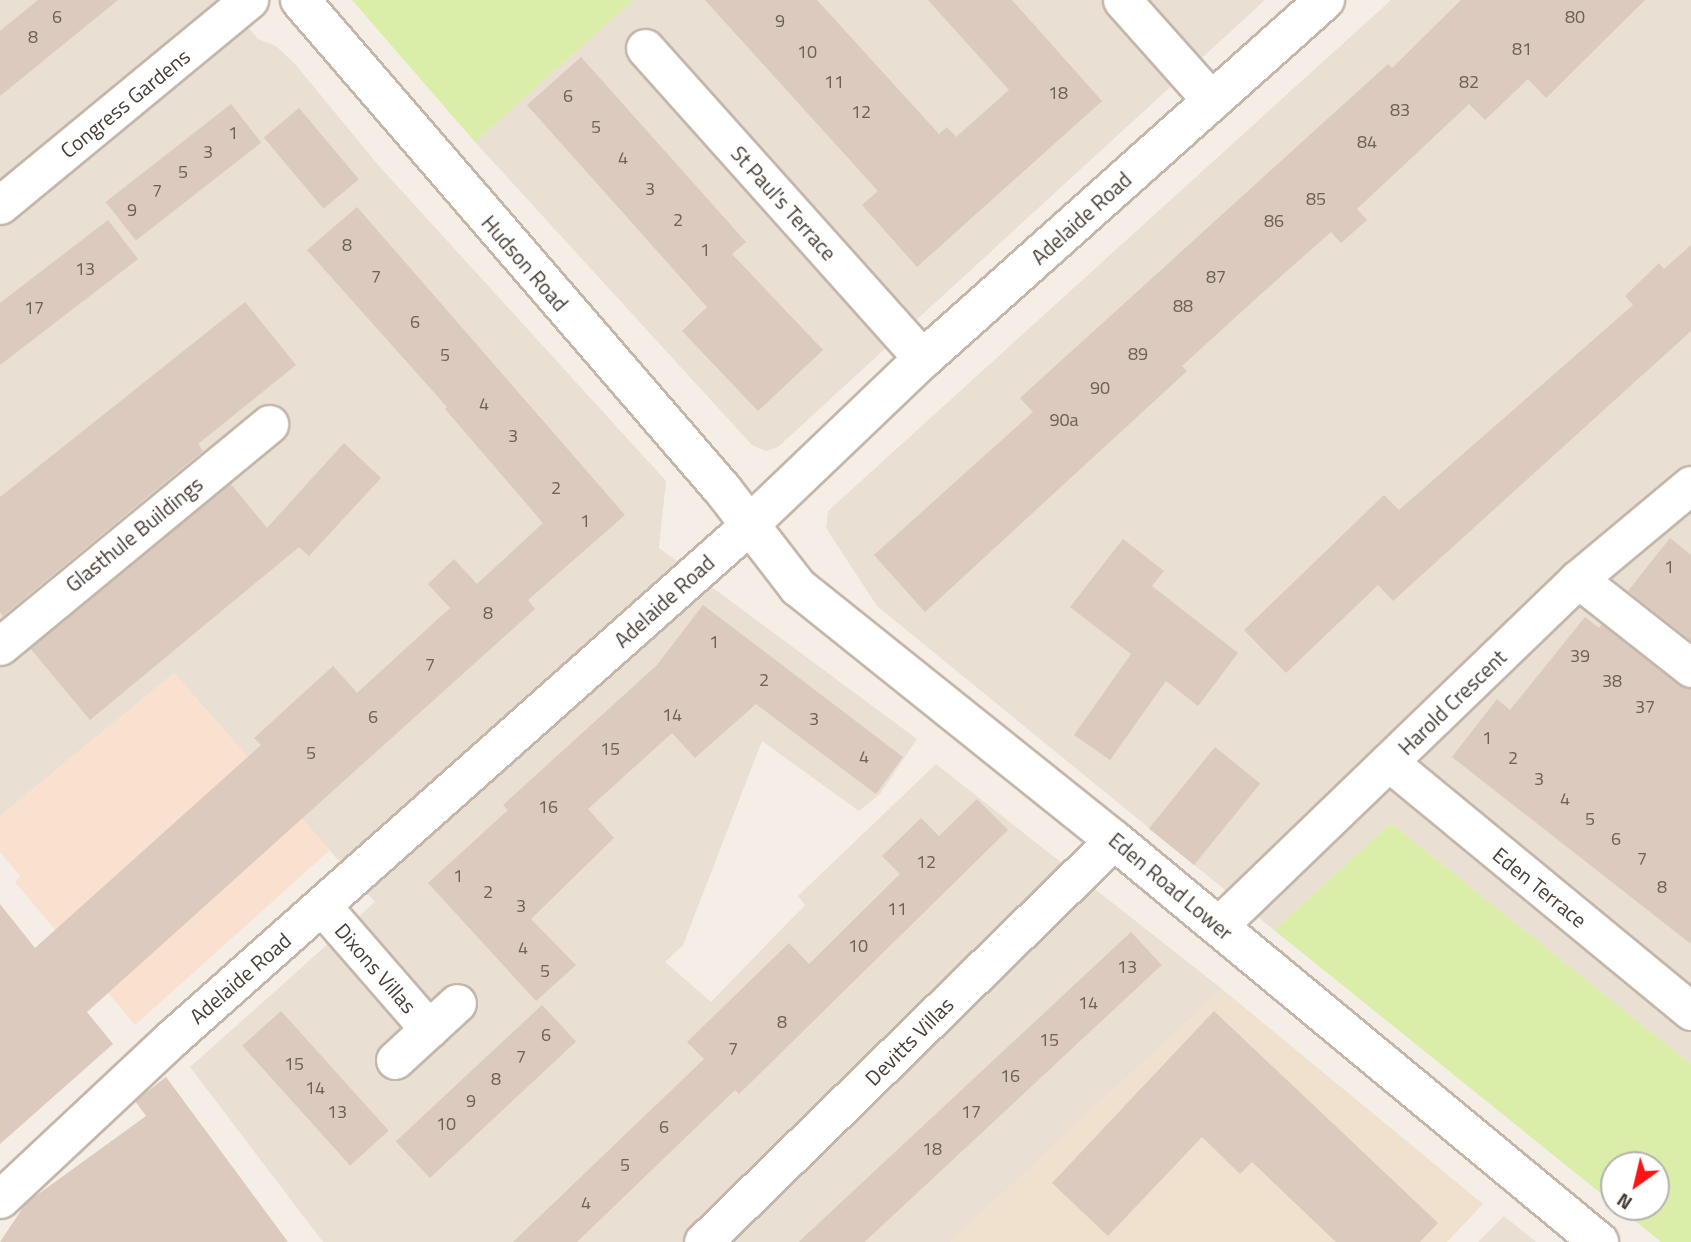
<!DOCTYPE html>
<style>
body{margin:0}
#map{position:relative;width:1691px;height:1242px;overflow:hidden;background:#f5eee6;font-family:"Titillium Web",sans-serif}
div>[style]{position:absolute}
.residential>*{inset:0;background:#e9dfd3}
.commercial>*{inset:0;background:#f9e0cf}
.education>*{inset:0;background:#f0e1ce}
.green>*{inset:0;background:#daeeaa}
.building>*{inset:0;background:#dbcabd;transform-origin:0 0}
.roads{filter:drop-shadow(2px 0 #c4b7aa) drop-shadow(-2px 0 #c4b7aa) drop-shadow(0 2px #c4b7aa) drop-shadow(0 -2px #c4b7aa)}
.minor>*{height:37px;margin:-18.5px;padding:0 18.5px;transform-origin:18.5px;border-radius:18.5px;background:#fff}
.tertiary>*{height:38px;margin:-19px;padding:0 19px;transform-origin:19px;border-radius:19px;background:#fff}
span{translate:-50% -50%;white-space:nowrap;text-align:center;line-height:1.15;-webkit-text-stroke:6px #fff;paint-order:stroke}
.number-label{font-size:18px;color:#6d6056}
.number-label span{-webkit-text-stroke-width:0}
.street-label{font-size:21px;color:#483d34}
.north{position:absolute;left:1600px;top:1151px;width:70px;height:70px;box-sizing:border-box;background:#fff;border:2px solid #b6b1ae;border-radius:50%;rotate:214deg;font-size:19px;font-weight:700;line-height:28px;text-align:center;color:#483d34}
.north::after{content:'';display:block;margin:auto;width:24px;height:32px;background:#ff1316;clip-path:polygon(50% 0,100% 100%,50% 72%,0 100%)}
</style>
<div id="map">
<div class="residential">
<div style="clip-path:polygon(0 0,225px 0,258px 39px,276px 46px,295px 64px,379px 166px,666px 481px,659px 548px,917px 739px,880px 794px,859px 811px,762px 741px,683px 945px,665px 962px,711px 1002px,805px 905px,798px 896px,936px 764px,1222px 989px,951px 1242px,323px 1242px,190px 1067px,375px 902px,174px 673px,0 816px)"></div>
<div style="clip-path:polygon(633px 0,1265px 0,778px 447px,766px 451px,752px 445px,475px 142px)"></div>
<div style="clip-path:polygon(1391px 0,1691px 0,1691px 1064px,1391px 823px,1274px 930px,877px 606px,826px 528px,828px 511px)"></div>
<div style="clip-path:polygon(1504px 1216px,1536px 1242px,1478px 1242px)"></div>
</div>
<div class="commercial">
<div style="clip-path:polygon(174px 673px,330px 850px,135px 1025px,15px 882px,20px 876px,0 852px,0 816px)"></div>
</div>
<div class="education">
<div style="clip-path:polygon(1222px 989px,1483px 1204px,1447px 1242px,951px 1242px)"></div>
</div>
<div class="green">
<div style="clip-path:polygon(352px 0,633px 0,475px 142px)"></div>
<div style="clip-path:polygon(1391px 823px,1691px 1064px,1691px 1242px,1661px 1242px,1618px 1207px,1656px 1207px,1656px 1165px,1614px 1165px,1614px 1204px,1274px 930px)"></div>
</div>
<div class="building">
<div style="clip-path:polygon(38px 0,118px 0,0 96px,0 31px)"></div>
<div style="clip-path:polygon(705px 0,817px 0,939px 134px,947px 127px,956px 137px,1009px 90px,928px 0,1012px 0,1102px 101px,917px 267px,862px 205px,878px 191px)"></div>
<div style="clip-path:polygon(1461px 0,1645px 0,1546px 98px,1528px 79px,1485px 120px,1469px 104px,1357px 209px,1367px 220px,1341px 243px,1331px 232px,1261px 294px,1182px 366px,1187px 371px,925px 612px,874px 555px,1033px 412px,1020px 398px,1388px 64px,1392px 68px)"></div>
<div style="clip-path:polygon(581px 57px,746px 242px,732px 254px,823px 350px,758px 411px,682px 331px,707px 307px,527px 105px)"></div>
<div style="left:231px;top:104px;width:49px;height:159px;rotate:52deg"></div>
<div style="left:299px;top:108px;width:93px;height:46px;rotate:50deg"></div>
<div style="clip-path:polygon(357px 207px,625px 515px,528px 600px,535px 609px,87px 1012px,113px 1044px,0 1144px,0 904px,35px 948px,261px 745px,254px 738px,333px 666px,357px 693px,450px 608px,428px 584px,454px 559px,477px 584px,543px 523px,445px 409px,447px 407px,307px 250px)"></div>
<div style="clip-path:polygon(108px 220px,138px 259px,0 365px,0 303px)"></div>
<div style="clip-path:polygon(1691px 245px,1691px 331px,1393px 601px,1378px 585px,1286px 673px,1244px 630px,1384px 495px,1399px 510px,1633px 305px,1625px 296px,1659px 263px,1664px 269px)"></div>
<div style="clip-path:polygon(245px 302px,296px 365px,198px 444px,203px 451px,3px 616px,0 612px,0 497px)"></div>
<div style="clip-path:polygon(344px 443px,381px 478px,309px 556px,299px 547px,90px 720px,30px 648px,230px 483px,267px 528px)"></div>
<div style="clip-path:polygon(1670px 538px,1691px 555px,1691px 641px,1628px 591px)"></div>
<div style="clip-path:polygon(1123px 539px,1164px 571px,1152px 586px,1238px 653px,1198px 706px,1166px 681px,1110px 760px,1074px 735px,1131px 654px,1070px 607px)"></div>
<div style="clip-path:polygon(703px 605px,903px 757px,876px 794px,756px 704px,695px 758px,672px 733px,588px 809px,614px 838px,531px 919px,576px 965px,536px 1001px,428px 883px,508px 810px,503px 805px,657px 665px)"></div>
<div style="clip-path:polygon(1585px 617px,1599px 628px,1602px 624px,1678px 684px,1691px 689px,1691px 944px,1452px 757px,1497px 699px,1510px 710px)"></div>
<div style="left:1215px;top:747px;width:58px;height:105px;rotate:39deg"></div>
<div style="clip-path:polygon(977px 799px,1008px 830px,739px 1094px,735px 1090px,577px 1242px,513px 1242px,704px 1059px,687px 1042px,789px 943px,809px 964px,900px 874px,882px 856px,921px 818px,939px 836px)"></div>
<div style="left:1131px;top:932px;width:45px;height:455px;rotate:47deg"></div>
<div style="left:542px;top:1005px;width:50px;height:200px;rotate:47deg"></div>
<div style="left:281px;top:1011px;width:161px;height:52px;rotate:48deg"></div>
<div style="clip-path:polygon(1214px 1011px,1438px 1223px,1420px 1242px,1336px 1242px,1252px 1162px,1240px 1174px,1202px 1137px,1108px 1236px,1052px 1183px)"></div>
<div style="clip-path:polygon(166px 1077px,288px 1242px,0 1242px,26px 1203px,146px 1116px,135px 1101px)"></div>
</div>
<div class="roads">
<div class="minor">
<div style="left:1122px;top:0;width:135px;rotate:48.3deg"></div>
<div style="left:645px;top:48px;width:417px;rotate:48.2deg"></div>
<div style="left:0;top:205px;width:323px;rotate:-39.5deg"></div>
<div style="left:1578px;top:579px;width:144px;rotate:38.2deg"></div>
<div style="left:0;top:646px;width:349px;rotate:-39.5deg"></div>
<div style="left:1390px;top:763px;width:390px;rotate:39.5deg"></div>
<div style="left:322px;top:906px;width:163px;rotate:49deg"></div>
<div style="left:1218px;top:926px;width:500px;rotate:-43.95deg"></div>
<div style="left:1578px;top:579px;width:147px;rotate:-39.8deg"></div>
<div style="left:395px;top:1060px;width:84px;rotate:-42.6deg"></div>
<div style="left:0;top:1199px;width:236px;rotate:-43.1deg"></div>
<div style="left:172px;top:1038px;width:771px;rotate:-41.63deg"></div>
<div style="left:703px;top:1242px;width:575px;rotate:-44.37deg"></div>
</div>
<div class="tertiary">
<div style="left:300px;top:0;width:647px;rotate:49.2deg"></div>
<div style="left:723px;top:490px;width:123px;rotate:52.3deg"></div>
<div style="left:798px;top:587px;width:405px;rotate:38.7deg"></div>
<div style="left:1114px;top:840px;width:630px;rotate:39.65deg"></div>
<div style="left:748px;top:526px;width:242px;rotate:-43.7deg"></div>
<div style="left:923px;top:359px;width:539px;rotate:-41.77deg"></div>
</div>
</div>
<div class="number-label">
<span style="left:57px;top:17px">6</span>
<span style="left:1575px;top:17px">80</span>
<span style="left:780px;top:21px">9</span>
<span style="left:33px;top:37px">8</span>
<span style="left:1522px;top:49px">81</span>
<span style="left:807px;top:52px">10</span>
<span style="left:834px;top:82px">11</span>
<span style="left:1469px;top:82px">82</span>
<span style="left:1058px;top:93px">18</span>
<span style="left:568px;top:96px">6</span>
<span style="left:1400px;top:110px">83</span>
<span style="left:861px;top:112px">12</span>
<span style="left:596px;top:127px">5</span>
<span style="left:233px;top:133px">1</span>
<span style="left:1367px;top:142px">84</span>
<span style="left:208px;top:152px">3</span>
<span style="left:623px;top:158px">4</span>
<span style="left:183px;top:172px">5</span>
<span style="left:650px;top:189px">3</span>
<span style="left:157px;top:191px">7</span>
<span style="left:1316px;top:199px">85</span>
<span style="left:132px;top:210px">9</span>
<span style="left:678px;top:220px">2</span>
<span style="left:1274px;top:221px">86</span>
<span style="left:347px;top:245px">8</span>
<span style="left:705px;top:250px">1</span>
<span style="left:85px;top:269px">13</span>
<span style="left:376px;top:277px">7</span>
<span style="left:1216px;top:277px">87</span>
<span style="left:1183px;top:306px">88</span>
<span style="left:34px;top:308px">17</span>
<span style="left:415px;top:322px">6</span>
<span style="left:1138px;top:354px">89</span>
<span style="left:445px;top:355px">5</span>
<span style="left:1100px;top:388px">90</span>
<span style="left:484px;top:404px">4</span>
<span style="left:1064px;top:420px">90a</span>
<span style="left:513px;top:436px">3</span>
<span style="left:556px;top:488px">2</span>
<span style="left:585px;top:521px">1</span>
<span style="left:1669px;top:567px">1</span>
<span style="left:488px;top:613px">8</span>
<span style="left:714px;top:642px">1</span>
<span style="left:1580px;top:656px">39</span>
<span style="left:430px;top:665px">7</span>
<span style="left:764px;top:680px">2</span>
<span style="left:1612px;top:681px">38</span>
<span style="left:1645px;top:707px">37</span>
<span style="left:672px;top:715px">14</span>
<span style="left:373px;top:717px">6</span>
<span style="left:814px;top:719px">3</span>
<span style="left:1487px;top:738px">1</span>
<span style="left:610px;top:749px">15</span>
<span style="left:311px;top:753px">5</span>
<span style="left:864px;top:757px">4</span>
<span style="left:1513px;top:758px">2</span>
<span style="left:1539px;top:779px">3</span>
<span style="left:1565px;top:799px">4</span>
<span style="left:548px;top:807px">16</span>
<span style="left:1590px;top:819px">5</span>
<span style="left:1616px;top:839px">6</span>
<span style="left:1642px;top:859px">7</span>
<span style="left:926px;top:862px">12</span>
<span style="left:458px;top:876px">1</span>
<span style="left:1662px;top:887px">8</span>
<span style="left:488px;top:892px">2</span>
<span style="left:521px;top:906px">3</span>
<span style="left:897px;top:909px">11</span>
<span style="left:858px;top:946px">10</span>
<span style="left:523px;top:948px">4</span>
<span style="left:1127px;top:967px">13</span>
<span style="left:545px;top:971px">5</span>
<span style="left:1088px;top:1003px">14</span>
<span style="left:782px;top:1022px">8</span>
<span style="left:546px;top:1035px">6</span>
<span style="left:1049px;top:1040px">15</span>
<span style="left:733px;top:1049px">7</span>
<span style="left:521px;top:1057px">7</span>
<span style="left:294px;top:1064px">15</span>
<span style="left:1010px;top:1076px">16</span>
<span style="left:496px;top:1079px">8</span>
<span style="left:315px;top:1088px">14</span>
<span style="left:471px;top:1101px">9</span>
<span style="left:337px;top:1112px">13</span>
<span style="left:971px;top:1112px">17</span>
<span style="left:446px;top:1124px">10</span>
<span style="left:664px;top:1127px">6</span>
<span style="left:932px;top:1149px">18</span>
<span style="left:625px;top:1165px">5</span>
<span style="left:586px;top:1203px">4</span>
</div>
<div class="street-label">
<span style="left:125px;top:103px;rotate:-39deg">Congress Gardens</span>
<span style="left:784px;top:203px;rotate:48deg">St Paul's Terrace</span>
<span style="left:1081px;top:218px;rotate:-42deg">Adelaide Road</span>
<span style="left:525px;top:263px;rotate:49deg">Hudson Road</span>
<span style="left:134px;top:534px;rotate:-39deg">Glasthule Buildings</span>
<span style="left:664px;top:601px;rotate:-42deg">Adelaide Road</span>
<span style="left:1452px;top:702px;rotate:-44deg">Harold Crescent</span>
<span style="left:1171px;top:886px;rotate:40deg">Eden Road Lower</span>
<span style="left:1540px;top:887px;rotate:39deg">Eden Terrace</span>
<span style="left:376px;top:968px;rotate:49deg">Dixons Villas</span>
<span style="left:240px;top:978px;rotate:-41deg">Adelaide Road</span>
<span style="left:909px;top:1041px;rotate:-45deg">Devitts Villas</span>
</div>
<div class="north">N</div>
</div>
